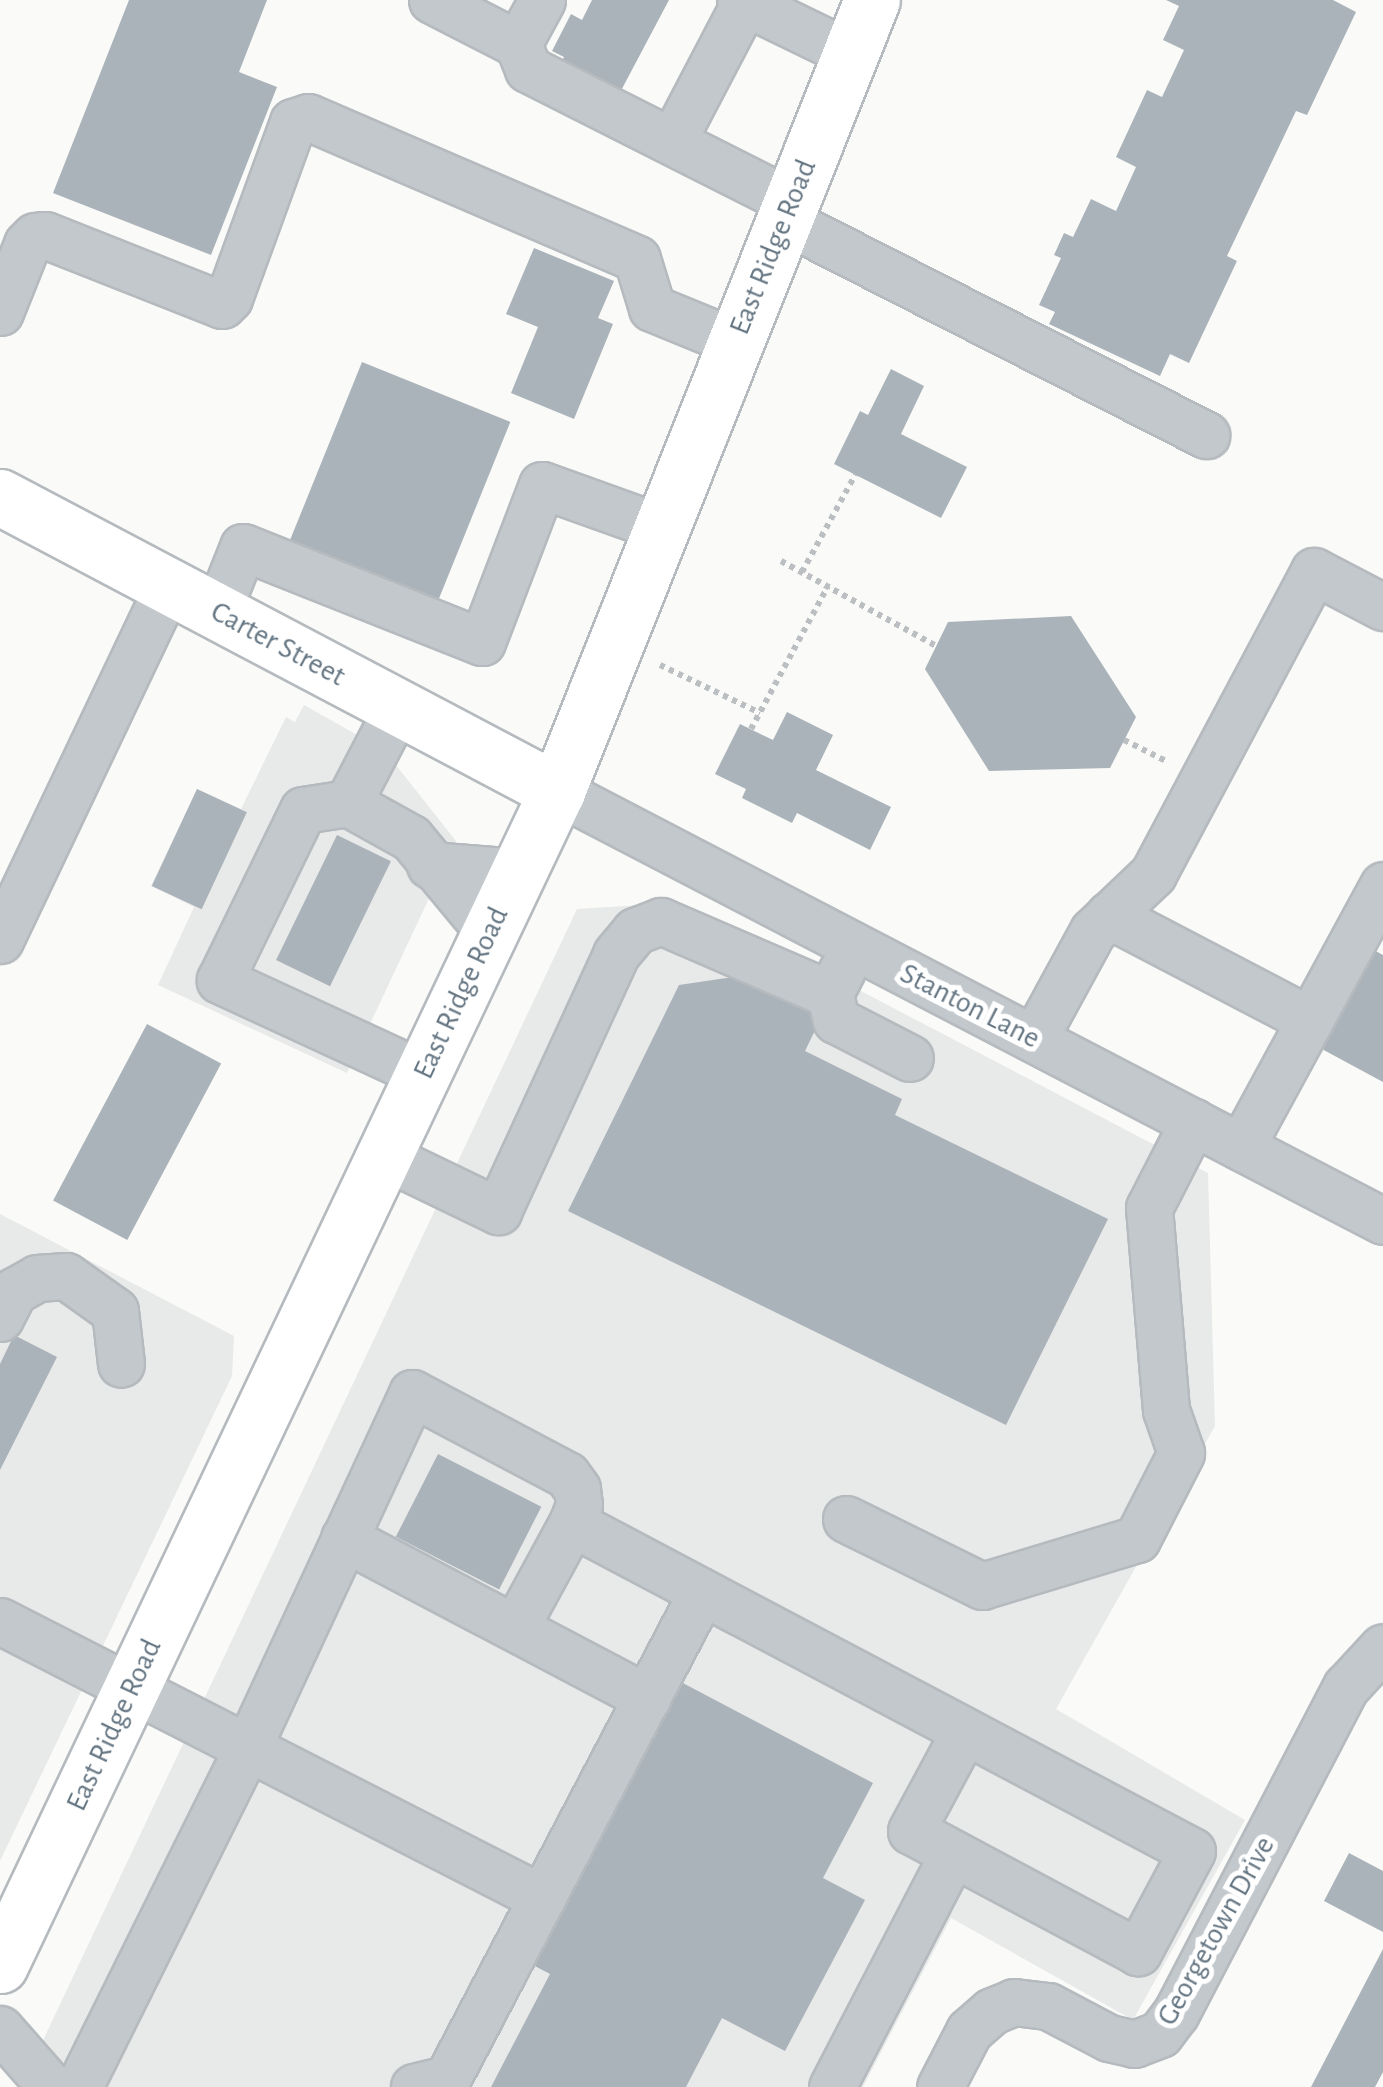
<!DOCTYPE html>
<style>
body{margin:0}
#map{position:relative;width:1383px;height:2087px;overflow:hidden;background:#fafaf8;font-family:"Alegreya Sans",sans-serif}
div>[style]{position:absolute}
.built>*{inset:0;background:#e8e9e9}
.building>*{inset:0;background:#aab3b9;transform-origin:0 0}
.path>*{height:6px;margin-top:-3px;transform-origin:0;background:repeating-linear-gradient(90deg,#bbbfc2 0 5px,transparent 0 10px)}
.roads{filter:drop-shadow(2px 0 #b5babe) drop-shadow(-2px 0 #b5babe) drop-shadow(0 2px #b5babe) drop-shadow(0 -2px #b5babe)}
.minor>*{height:45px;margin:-22.5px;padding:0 22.5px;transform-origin:22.5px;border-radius:22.5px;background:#c3c8cc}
.major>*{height:55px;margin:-27.5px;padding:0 27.5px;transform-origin:27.5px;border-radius:27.5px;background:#fff}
span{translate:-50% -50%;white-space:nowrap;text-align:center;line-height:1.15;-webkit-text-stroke:10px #fff;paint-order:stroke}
.street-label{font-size:30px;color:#657683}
</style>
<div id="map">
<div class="built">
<div style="clip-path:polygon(304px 705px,384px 750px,456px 841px,347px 1073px,158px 985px,194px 907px,151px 886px,197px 789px,241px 809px,286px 717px,295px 722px)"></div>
<div style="clip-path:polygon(656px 904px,861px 991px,1208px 1173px,1215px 1426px,1056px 1709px,1245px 1820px,1133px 2020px,951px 1918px,863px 2087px,21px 2087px,577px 909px)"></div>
<div style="clip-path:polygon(0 1214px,234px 1336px,232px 1376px,0 1861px)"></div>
</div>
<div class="building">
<div style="clip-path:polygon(129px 0,267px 0,239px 72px,277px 87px,211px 255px,53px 193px)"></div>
<div style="clip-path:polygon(592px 0,669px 0,616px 100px,558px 69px,564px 57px,552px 51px,571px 14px,582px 20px)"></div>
<div style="clip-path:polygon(1166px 0,1333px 0,1356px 12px,1307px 115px,1296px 111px,1227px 256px,1237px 261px,1189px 363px,1170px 354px,1160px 376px,1049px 324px,1055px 312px,1039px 305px,1061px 258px,1054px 255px,1064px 233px,1073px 237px,1091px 199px,1116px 211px,1136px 167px,1116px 157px,1147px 90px,1162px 97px,1184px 50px,1163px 40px,1179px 6px)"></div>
<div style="clip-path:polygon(534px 248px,614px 281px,598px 318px,613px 324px,574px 419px,511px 393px,538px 327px,506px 314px)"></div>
<div style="left:362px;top:362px;width:160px;height:194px;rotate:22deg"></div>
<div style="clip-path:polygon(891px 369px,924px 386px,901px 434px,967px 467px,941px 518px,834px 464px,860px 411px,868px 415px)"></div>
<div style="clip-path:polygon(1071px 616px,1136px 717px,1110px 768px,989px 771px,925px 669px,948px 622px)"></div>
<div style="clip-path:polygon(787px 712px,833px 735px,816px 770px,891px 807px,870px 850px,797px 813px,792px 823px,742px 798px,746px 789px,715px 774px,740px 724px,773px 740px)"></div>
<div style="left:197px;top:789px;width:55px;height:107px;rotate:25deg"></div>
<div style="left:337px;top:835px;width:60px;height:139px;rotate:26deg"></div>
<div style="clip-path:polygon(1372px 949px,1383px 955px,1383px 1082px,1320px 1048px)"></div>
<div style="clip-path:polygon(740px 976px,822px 1016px,805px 1051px,902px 1099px,895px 1115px,1108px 1219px,1006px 1425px,568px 1211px,679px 985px)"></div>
<div style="left:147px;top:1024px;width:84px;height:200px;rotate:28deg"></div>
<div style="clip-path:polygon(14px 1335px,57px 1357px,0 1470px,0 1364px)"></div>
<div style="left:438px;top:1454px;width:116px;height:93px;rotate:27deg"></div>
<div style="clip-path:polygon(679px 1681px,873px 1783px,823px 1878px,865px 1900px,785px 2051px,722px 2018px,686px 2087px,491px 2087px,550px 1974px,531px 1964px)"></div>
<div style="clip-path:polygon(1349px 1853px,1383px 1871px,1383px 1932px,1324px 1901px)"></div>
<div style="clip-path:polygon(1383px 1949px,1383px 2072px,1375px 2087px,1311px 2087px)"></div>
</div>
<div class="path">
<div style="left:781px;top:561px;width:177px;rotate:28.7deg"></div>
<div style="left:802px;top:572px;width:111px;rotate:-61.3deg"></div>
<div style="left:660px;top:665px;width:111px;rotate:25.6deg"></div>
<div style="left:751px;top:729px;width:162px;rotate:-61.7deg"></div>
<div style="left:1124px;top:740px;width:49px;rotate:26.6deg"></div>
</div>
<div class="roads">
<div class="minor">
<div style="left:432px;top:0;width:97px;rotate:27.1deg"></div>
<div style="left:542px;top:0;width:50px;rotate:118.6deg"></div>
<div style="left:518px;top:44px;width:27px;rotate:68deg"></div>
<div style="left:528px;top:69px;width:295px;rotate:26.8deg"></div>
<div style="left:740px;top:0;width:123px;rotate:25.9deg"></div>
<div style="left:673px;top:140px;width:156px;rotate:-62.4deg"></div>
<div style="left:784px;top:220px;width:474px;rotate:27deg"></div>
<div style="left:0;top:312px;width:73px;rotate:-68.3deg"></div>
<div style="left:27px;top:244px;width:11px;rotate:-45deg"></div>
<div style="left:35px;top:236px;width:10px;rotate:-6deg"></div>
<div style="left:45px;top:235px;width:190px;rotate:21.6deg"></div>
<div style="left:222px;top:305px;width:10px;rotate:-45deg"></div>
<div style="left:229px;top:298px;width:187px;rotate:-70deg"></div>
<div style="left:293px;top:122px;width:16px;rotate:-18deg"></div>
<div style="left:308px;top:117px;width:358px;rotate:23.3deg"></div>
<div style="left:637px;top:259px;width:51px;rotate:73deg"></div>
<div style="left:652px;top:308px;width:90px;rotate:22.3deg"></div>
<div style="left:217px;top:612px;width:70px;rotate:-68.2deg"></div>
<div style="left:243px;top:547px;width:257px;rotate:21.7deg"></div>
<div style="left:482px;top:642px;width:168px;rotate:-69.1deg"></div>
<div style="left:542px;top:485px;width:127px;rotate:19.7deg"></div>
<div style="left:557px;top:791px;width:931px;rotate:27.5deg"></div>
<div style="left:348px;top:803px;width:108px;rotate:-62.5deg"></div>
<div style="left:430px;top:865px;width:88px;rotate:4.5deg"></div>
<div style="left:1109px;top:915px;width:227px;rotate:27.6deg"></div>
<div style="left:0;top:940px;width:392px;rotate:-64.6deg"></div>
<div style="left:842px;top:970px;width:27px;rotate:117deg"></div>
<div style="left:830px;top:994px;width:27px;rotate:77deg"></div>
<div style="left:836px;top:1020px;width:83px;rotate:27.2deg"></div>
<div style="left:1034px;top:1039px;width:123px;rotate:-61.4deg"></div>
<div style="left:1093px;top:931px;width:83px;rotate:-43.5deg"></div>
<div style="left:1153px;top:874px;width:343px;rotate:-62deg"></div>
<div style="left:1314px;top:571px;width:78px;rotate:27.6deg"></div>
<div style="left:423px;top:1074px;width:224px;rotate:-155.2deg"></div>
<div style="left:220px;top:980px;width:189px;rotate:-64deg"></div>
<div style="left:303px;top:810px;width:46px;rotate:-8.8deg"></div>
<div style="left:348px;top:803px;width:72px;rotate:29.1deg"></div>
<div style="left:411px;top:838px;width:124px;rotate:50.3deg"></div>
<div style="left:1241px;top:1147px;width:298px;rotate:-61.5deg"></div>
<div style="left:384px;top:1156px;width:127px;rotate:25.8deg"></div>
<div style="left:498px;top:1211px;width:283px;rotate:-65.3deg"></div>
<div style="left:616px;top:954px;width:30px;rotate:-50deg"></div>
<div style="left:635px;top:931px;width:28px;rotate:-21deg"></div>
<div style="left:661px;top:921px;width:184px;rotate:23.4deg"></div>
<div style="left:0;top:1318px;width:30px;rotate:-63deg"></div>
<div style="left:14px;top:1291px;width:26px;rotate:-29deg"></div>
<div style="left:37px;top:1278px;width:29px;rotate:-4deg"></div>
<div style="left:66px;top:1276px;width:60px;rotate:35.5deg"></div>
<div style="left:115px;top:1311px;width:53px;rotate:83.5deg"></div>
<div style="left:846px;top:1519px;width:152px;rotate:26.2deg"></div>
<div style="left:982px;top:1586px;width:162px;rotate:-16.9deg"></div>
<div style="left:1137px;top:1539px;width:97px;rotate:-62.9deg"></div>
<div style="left:1181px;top:1453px;width:46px;rotate:-109.2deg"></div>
<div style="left:1166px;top:1410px;width:203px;rotate:-94.8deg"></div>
<div style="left:1149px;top:1208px;width:97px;rotate:-62.9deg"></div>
<div style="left:572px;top:1523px;width:701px;rotate:27.88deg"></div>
<div style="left:1192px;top:1851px;width:115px;rotate:118.1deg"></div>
<div style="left:1138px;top:1952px;width:257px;rotate:-151.9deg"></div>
<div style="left:911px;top:1831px;width:112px;rotate:-61.8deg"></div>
<div style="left:344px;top:1538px;width:343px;rotate:27.8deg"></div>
<div style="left:0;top:1621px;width:609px;rotate:27.07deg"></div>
<div style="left:0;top:2029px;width:77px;rotate:48.7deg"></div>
<div style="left:79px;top:2087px;width:380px;rotate:-63.6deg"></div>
<div style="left:248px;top:1747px;width:390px;rotate:-65.1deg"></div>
<div style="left:412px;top:1393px;width:175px;rotate:27.9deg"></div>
<div style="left:567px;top:1475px;width:17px;rotate:54deg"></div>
<div style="left:577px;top:1489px;width:16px;rotate:83deg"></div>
<div style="left:579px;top:1505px;width:19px;rotate:111deg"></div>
<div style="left:572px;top:1523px;width:119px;rotate:118.5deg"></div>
<div style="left:414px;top:2087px;width:34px;rotate:-14deg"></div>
<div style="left:447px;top:2079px;width:550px;rotate:-62.36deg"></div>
<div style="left:832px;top:2087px;width:263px;rotate:-62.6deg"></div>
<div style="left:940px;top:2087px;width:63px;rotate:-62.6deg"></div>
<div style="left:969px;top:2031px;width:30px;rotate:-41deg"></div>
<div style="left:992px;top:2011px;width:24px;rotate:-22deg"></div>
<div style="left:1014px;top:2002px;width:34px;rotate:7deg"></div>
<div style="left:1048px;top:2006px;width:69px;rotate:27.7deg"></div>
<div style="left:1109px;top:2038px;width:26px;rotate:13deg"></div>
<div style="left:1134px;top:2044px;width:28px;rotate:-21deg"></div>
<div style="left:1160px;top:2034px;width:26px;rotate:-53deg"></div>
<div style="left:1176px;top:2013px;width:368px;rotate:-62.5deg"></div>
<div style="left:1346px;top:1687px;width:54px;rotate:-47.2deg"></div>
</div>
<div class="major">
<div style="left:0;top:497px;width:630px;rotate:27.83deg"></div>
<div style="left:0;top:1965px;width:1299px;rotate:-64.62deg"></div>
<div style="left:557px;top:791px;width:851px;rotate:-68.29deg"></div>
</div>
</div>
<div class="street-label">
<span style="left:773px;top:247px;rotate:-68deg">East Ridge Road</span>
<span style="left:278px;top:644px;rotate:28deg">Carter Street</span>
<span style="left:461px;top:993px;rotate:-65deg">East Ridge Road</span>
<span style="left:970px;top:1006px;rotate:27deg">Stanton Lane</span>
<span style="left:114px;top:1725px;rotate:-65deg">East Ridge Road</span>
<span style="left:1216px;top:1931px;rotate:-61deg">Georgetown Drive</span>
</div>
</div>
